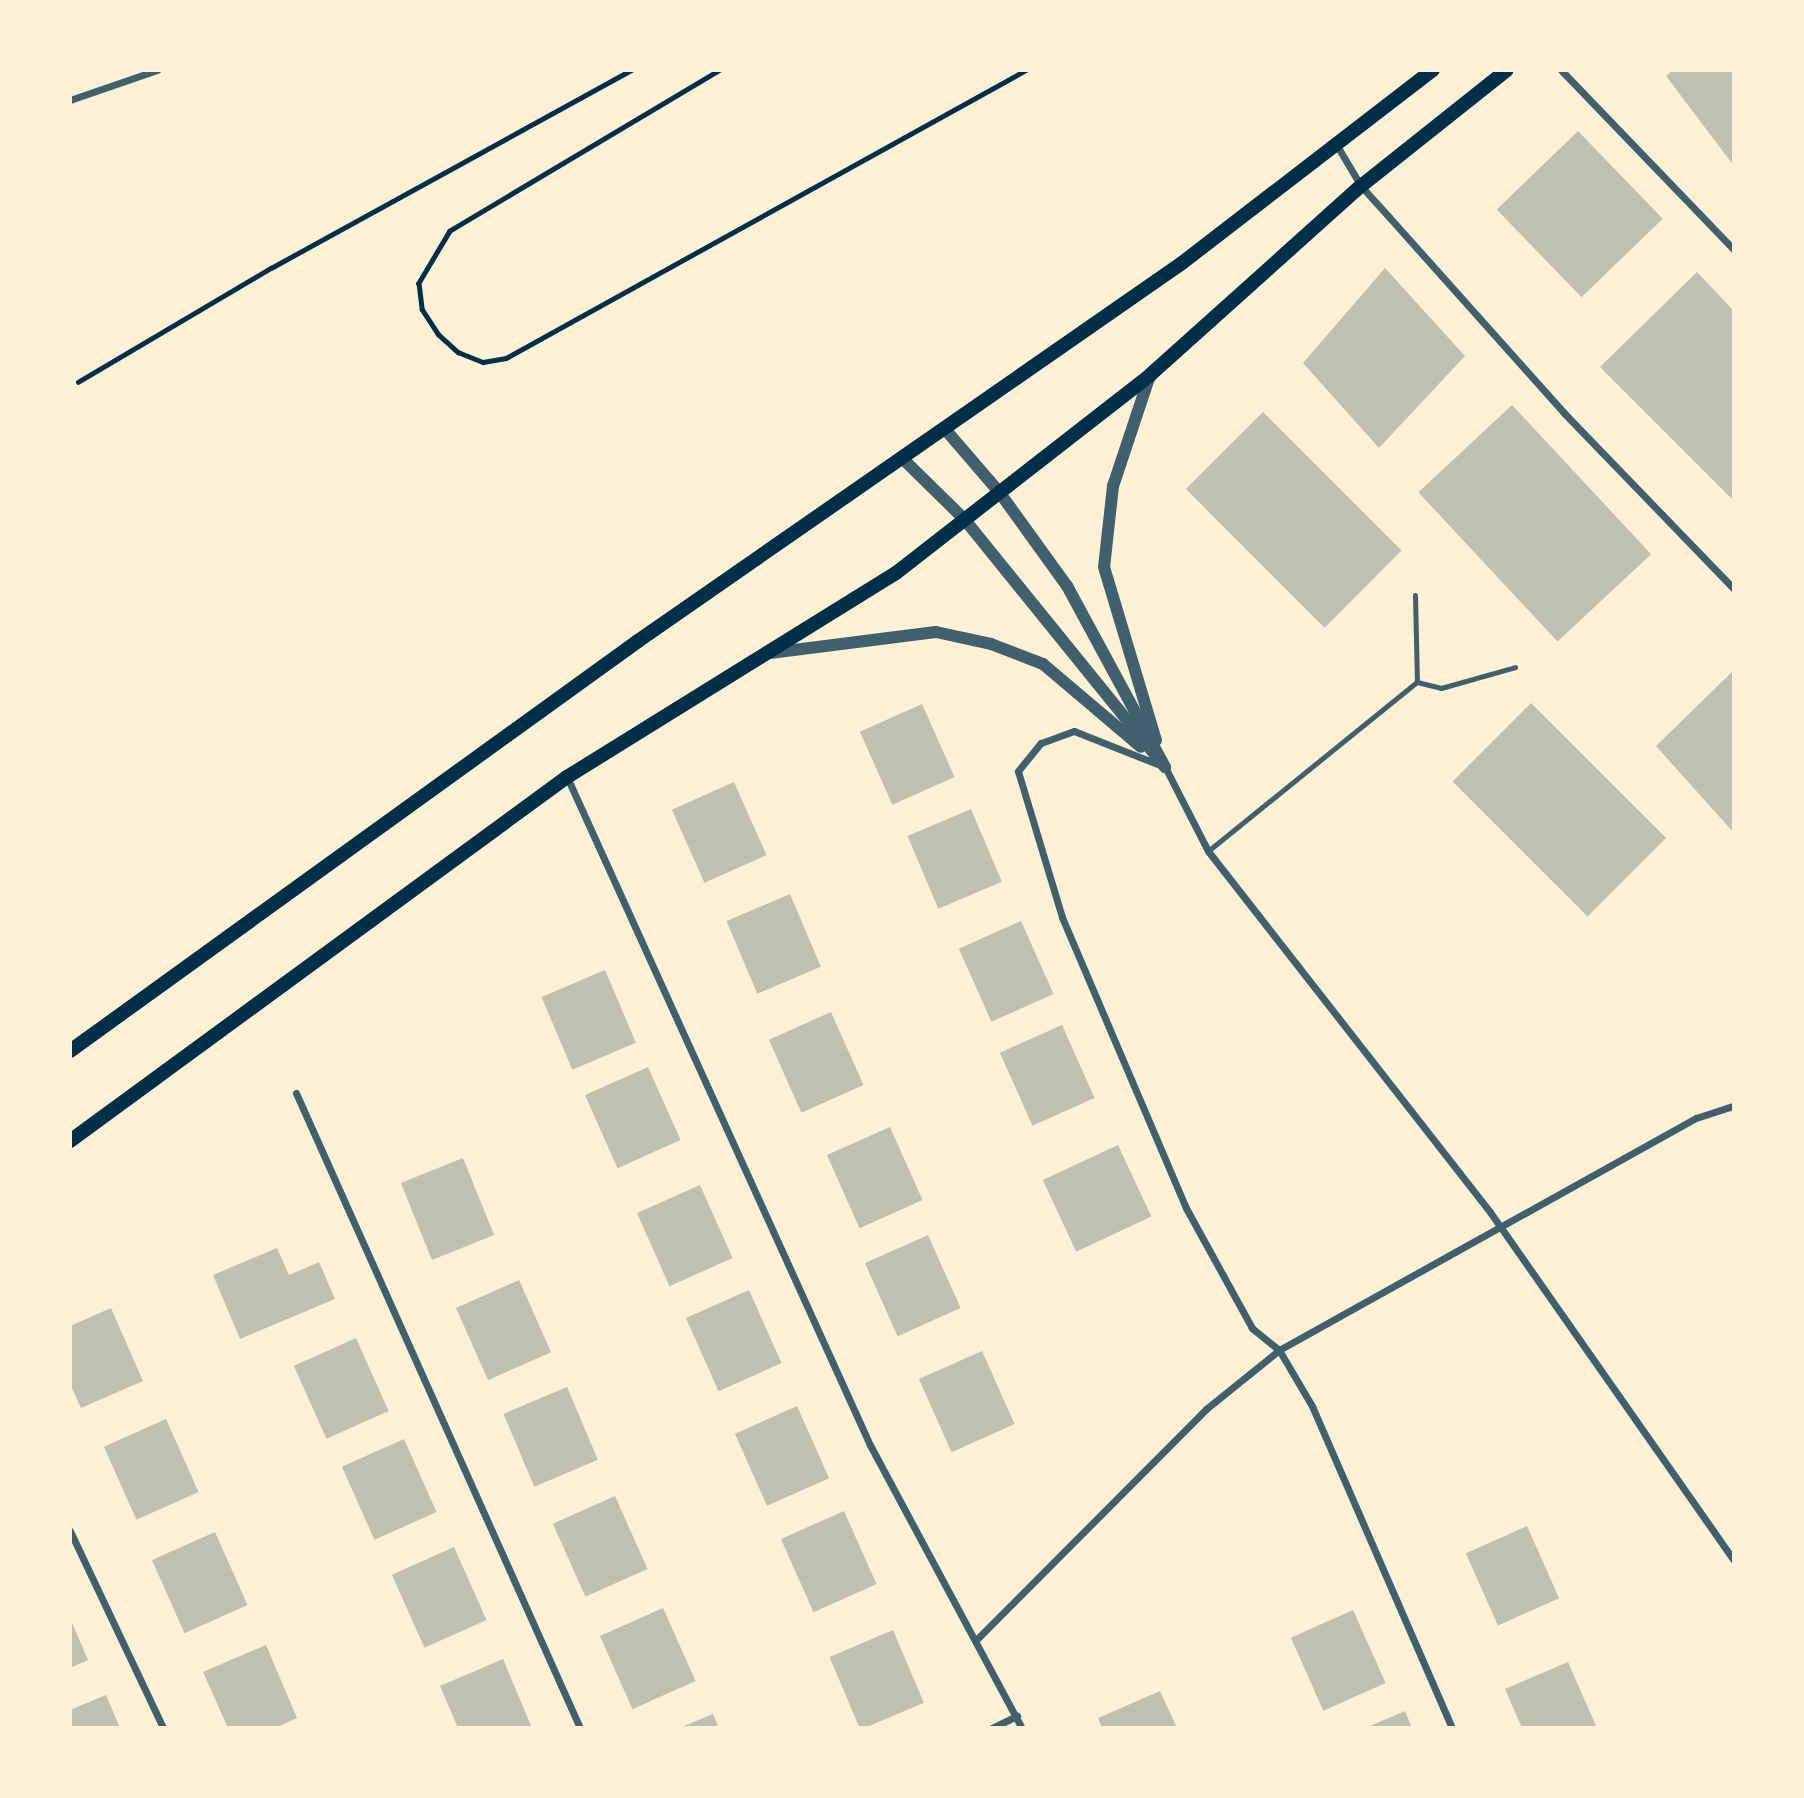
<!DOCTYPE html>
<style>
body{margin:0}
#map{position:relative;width:1804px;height:1798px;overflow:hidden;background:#fdf0d5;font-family:"Playfair Display",serif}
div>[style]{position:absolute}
.building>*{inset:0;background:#bec0b2;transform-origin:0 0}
.path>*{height:4.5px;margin:-2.25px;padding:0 2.25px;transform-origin:2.25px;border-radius:2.25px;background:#003049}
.service>*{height:5px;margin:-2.5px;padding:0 2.5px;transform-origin:2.5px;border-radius:2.5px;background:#3f606c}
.minor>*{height:7px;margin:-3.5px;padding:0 3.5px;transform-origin:3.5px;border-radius:3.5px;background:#3f606c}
.tertiary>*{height:12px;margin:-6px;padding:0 6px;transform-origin:6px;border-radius:6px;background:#3f606c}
.secondary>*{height:14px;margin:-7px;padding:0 7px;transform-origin:7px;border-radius:7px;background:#003049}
span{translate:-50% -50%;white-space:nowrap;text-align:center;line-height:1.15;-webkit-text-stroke:7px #fdf0d5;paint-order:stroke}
.frame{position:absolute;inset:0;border:72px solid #fdf0d5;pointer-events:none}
</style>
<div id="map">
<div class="building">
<div style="clip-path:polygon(1673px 70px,1734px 70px,1734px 166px,1666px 76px)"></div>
<div style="left:1578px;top:131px;width:122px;height:113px;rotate:46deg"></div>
<div style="clip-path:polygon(1385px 268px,1465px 356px,1379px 448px,1303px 363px)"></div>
<div style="clip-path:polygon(1697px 272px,1734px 311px,1734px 501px,1600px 367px)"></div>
<div style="left:1512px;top:405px;width:204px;height:128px;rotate:47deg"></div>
<div style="left:1263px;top:412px;width:196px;height:109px;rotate:45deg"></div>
<div style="clip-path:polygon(1734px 670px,1734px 833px,1656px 746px)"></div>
<div style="left:1531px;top:703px;width:191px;height:111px;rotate:45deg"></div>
<div style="left:922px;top:704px;width:80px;height:68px;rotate:66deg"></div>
<div style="left:734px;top:782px;width:80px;height:68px;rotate:66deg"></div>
<div style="left:971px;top:809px;width:79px;height:69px;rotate:67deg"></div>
<div style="left:790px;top:894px;width:79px;height:69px;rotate:67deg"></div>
<div style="left:1021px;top:921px;width:80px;height:68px;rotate:66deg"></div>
<div style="left:605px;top:970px;width:79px;height:69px;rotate:67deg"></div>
<div style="left:831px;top:1012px;width:80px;height:68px;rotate:66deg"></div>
<div style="left:1062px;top:1025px;width:80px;height:68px;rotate:66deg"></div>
<div style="left:648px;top:1067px;width:80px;height:69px;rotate:66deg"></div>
<div style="left:890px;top:1127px;width:80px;height:69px;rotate:66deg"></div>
<div style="left:1118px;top:1145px;width:79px;height:83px;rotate:65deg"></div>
<div style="left:463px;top:1158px;width:83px;height:67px;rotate:68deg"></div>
<div style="left:700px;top:1185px;width:80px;height:69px;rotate:66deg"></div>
<div style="left:928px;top:1235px;width:80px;height:69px;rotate:66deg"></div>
<div style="clip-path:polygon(277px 1248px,289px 1275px,319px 1262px,335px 1299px,240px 1339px,213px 1275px)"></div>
<div style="left:519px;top:1280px;width:79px;height:69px;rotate:66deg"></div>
<div style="left:749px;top:1290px;width:80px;height:69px;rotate:66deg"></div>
<div style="clip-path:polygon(111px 1308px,143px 1381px,81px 1408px,70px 1384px,70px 1326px)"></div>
<div style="left:356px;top:1338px;width:80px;height:68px;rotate:66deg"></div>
<div style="left:982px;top:1351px;width:80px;height:69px;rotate:66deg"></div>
<div style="left:567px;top:1387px;width:79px;height:69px;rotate:67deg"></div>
<div style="left:797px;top:1406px;width:79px;height:68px;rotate:66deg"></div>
<div style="left:166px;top:1419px;width:80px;height:68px;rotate:66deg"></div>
<div style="left:404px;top:1439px;width:80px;height:68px;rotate:66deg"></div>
<div style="left:615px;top:1496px;width:80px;height:68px;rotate:66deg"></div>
<div style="left:844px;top:1511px;width:80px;height:69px;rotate:66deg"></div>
<div style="left:1527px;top:1526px;width:79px;height:67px;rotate:66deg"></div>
<div style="left:215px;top:1532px;width:80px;height:69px;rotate:66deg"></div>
<div style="left:454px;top:1547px;width:80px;height:68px;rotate:66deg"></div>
<div style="left:663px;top:1608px;width:80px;height:69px;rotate:66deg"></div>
<div style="left:1353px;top:1610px;width:80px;height:68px;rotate:66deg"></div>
<div style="clip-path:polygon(70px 1618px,88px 1660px,70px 1668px)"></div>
<div style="left:893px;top:1630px;width:79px;height:69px;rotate:67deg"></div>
<div style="clip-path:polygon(266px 1645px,297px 1718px,275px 1728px,228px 1728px,203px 1672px)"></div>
<div style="clip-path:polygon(503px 1659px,532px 1728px,458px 1728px,440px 1686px)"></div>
<div style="clip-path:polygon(1568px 1662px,1597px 1728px,1522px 1728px,1505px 1689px)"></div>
<div style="clip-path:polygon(1160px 1691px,1177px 1728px,1102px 1728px,1098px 1718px)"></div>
<div style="clip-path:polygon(106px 1695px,120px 1728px,70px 1728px,70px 1710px)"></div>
<div style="clip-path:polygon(1405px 1711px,1412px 1728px,1365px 1728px)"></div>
<div style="clip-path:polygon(713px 1714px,719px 1728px,679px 1728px)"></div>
</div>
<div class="path">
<div style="left:720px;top:70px;width:314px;rotate:149.2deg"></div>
<div style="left:450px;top:231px;width:61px;rotate:120.8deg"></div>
<div style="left:419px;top:283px;width:26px;rotate:83deg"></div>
<div style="left:422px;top:309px;width:30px;rotate:57deg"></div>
<div style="left:438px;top:334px;width:27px;rotate:42deg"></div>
<div style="left:458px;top:352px;width:27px;rotate:22deg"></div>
<div style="left:483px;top:362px;width:23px;rotate:-10deg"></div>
<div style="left:506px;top:358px;width:594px;rotate:-28.98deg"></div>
<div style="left:78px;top:382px;width:224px;rotate:-30.6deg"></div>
<div style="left:271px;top:268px;width:411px;rotate:-28.8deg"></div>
</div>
<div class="service">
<div style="left:1415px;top:595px;width:87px;rotate:88.7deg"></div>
<div style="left:1417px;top:682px;width:25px;rotate:14deg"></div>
<div style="left:1441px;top:688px;width:77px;rotate:-15.8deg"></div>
<div style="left:1208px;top:851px;width:269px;rotate:-39deg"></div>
</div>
<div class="minor">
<div style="left:1561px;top:70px;width:250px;rotate:46.1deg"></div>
<div style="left:70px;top:100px;width:92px;rotate:-19deg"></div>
<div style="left:1336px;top:144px;width:49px;rotate:59.2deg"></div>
<div style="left:1361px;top:186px;width:42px;rotate:47.9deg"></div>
<div style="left:1389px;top:217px;width:264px;rotate:48.2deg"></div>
<div style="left:1565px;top:414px;width:243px;rotate:46deg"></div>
<div style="left:567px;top:777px;width:734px;rotate:65.6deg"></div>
<div style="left:870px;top:1445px;width:321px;rotate:61.8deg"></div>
<div style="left:296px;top:1093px;width:696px;rotate:65.9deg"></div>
<div style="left:70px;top:1531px;width:218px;rotate:64.7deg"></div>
<div style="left:976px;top:1640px;width:326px;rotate:-45.1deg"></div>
<div style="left:1206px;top:1409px;width:94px;rotate:-38.9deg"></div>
<div style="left:1279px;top:1350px;width:477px;rotate:-29.1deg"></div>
<div style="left:1696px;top:1118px;width:40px;rotate:-18deg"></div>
<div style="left:992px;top:1728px;width:28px;rotate:-26deg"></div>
<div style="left:1452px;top:1728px;width:351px;rotate:-113.5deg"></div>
<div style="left:1312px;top:1406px;width:65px;rotate:-120.5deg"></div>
<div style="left:1279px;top:1350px;width:35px;rotate:-141deg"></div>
<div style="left:1252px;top:1328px;width:137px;rotate:-118.8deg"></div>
<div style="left:1186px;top:1208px;width:316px;rotate:-113.1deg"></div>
<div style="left:1062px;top:917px;width:152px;rotate:-106.8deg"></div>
<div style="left:1018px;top:771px;width:36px;rotate:-51deg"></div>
<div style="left:1041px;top:743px;width:35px;rotate:-20deg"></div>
<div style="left:1074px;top:731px;width:98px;rotate:21.6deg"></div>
<div style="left:1165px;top:767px;width:94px;rotate:62.9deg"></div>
<div style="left:1208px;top:851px;width:458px;rotate:52deg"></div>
<div style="left:1490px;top:1212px;width:425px;rotate:55deg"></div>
</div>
<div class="tertiary">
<div style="left:1150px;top:375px;width:117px;rotate:108.4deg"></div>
<div style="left:1113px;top:486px;width:81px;rotate:96.3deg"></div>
<div style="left:1104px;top:567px;width:181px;rotate:73.3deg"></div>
<div style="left:902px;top:458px;width:88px;rotate:44.5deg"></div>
<div style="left:965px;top:520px;width:318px;rotate:51deg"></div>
<div style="left:1165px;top:767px;width:206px;rotate:-118.4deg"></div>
<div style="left:1067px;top:586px;width:115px;rotate:-125.8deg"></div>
<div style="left:1000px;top:493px;width:86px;rotate:-130.7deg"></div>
<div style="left:770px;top:653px;width:167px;rotate:-7.2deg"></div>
<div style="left:936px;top:632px;width:56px;rotate:12.3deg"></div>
<div style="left:991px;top:644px;width:56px;rotate:21deg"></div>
<div style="left:1043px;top:664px;width:128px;rotate:40.3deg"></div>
</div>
<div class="secondary">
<div style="left:70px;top:1051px;width:701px;rotate:-35.82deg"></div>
<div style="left:638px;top:641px;width:662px;rotate:-34.79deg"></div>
<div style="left:1182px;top:263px;width:317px;rotate:-37.6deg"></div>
<div style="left:70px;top:1141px;width:616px;rotate:-36.22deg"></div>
<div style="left:567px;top:777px;width:387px;rotate:-31.8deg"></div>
<div style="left:896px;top:573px;width:322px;rotate:-37.9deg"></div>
<div style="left:1150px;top:375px;width:283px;rotate:-41.9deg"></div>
<div style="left:1361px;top:186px;width:186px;rotate:-38.5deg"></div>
</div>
<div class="frame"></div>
</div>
